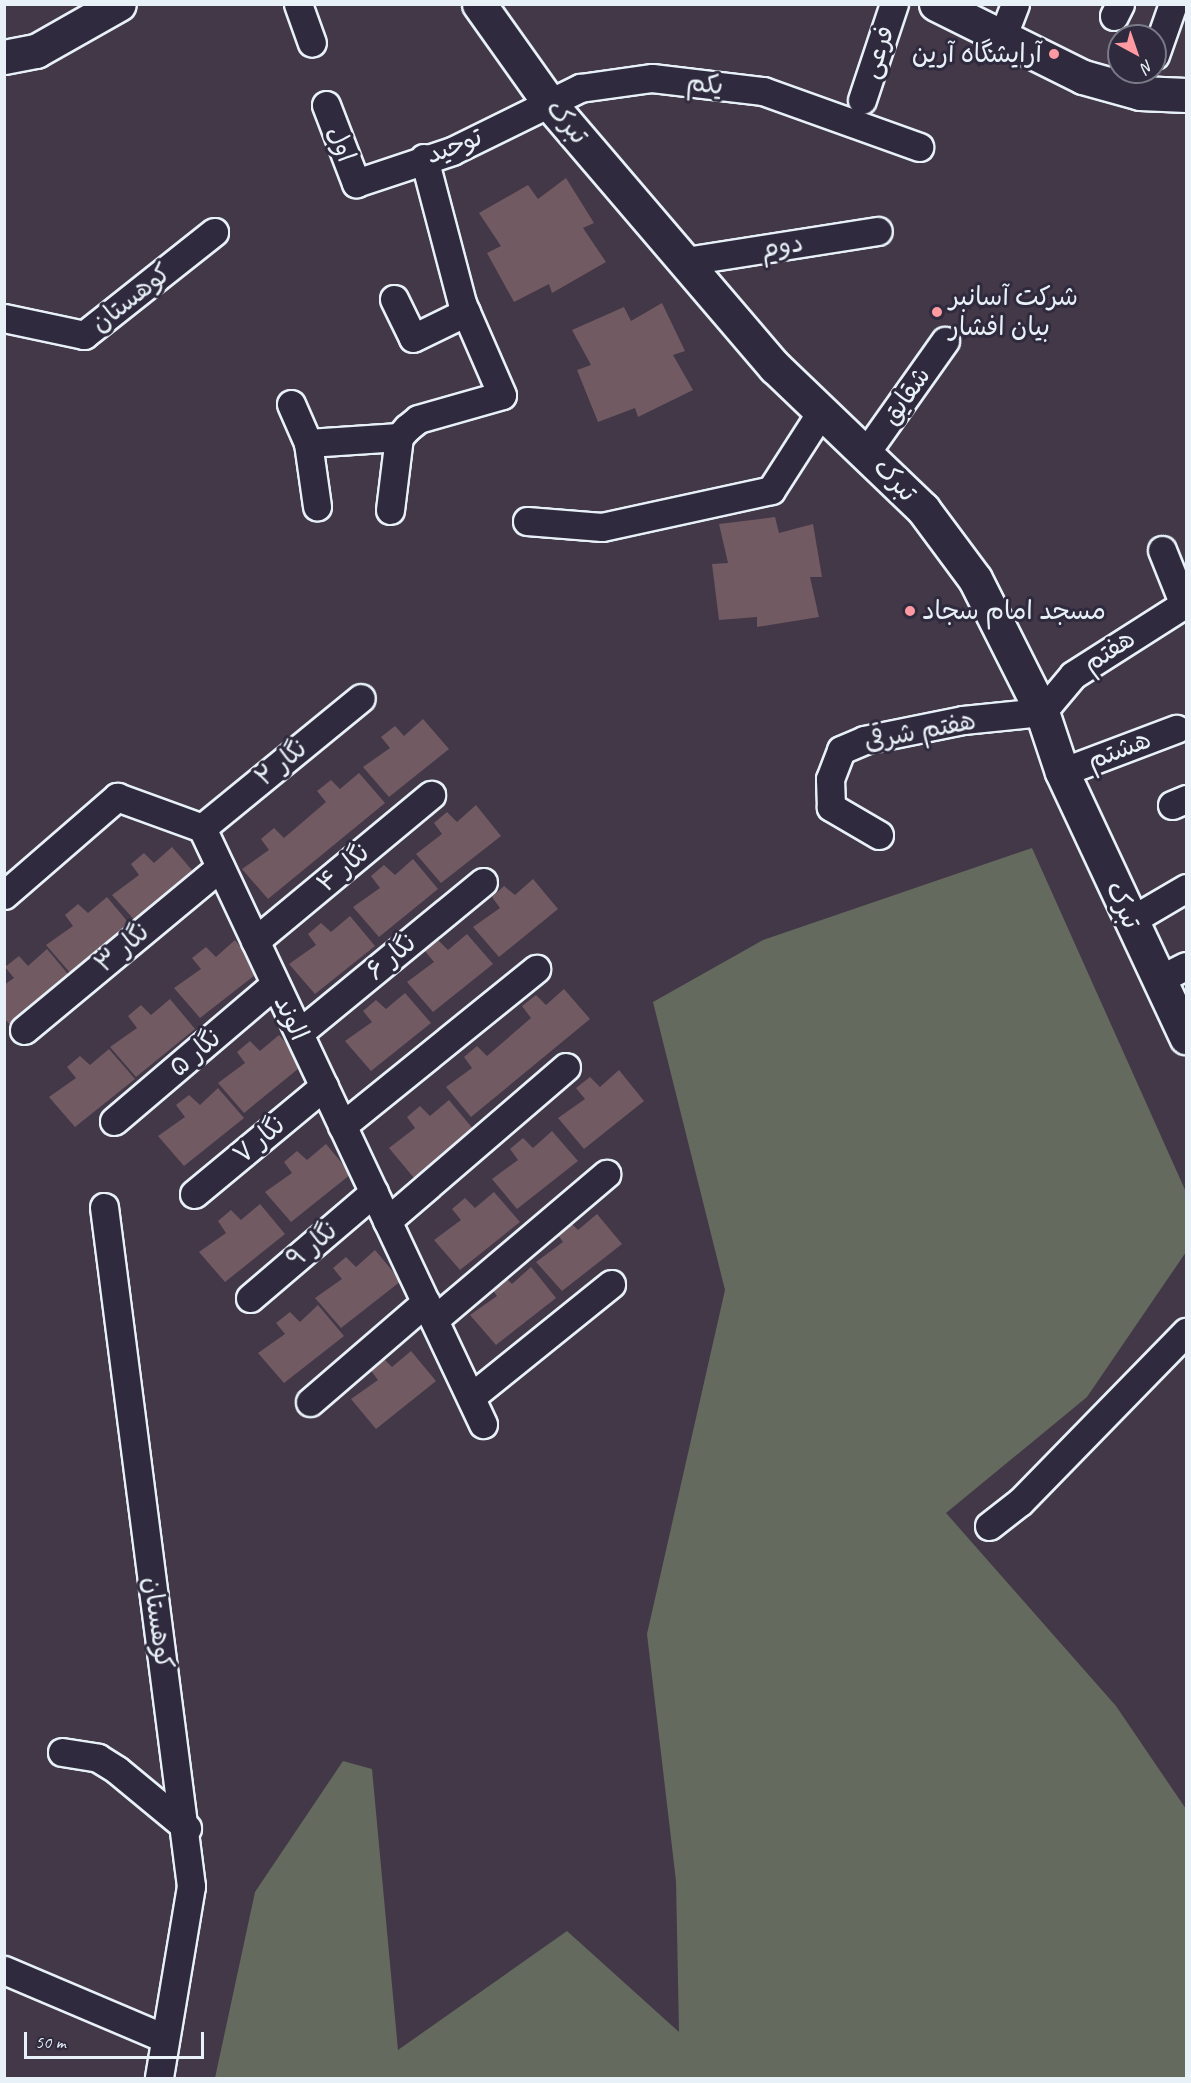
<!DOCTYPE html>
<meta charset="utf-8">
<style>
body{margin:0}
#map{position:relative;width:1191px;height:2083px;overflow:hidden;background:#433848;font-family:Caveat,"Playpen Sans Arabic",sans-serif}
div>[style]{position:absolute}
.green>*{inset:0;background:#646a5d}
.building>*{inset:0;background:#715a62}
.roads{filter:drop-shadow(2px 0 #e8f1f8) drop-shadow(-2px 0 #e8f1f8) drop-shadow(0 2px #e8f1f8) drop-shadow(0 -2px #e8f1f8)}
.minor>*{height:27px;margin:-13.5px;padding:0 13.5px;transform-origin:13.5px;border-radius:13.5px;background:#2f2a3d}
.tertiary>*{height:33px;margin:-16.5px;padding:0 16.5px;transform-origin:16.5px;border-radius:16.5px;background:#2f2a3d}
.dots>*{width:16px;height:16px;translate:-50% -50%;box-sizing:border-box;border:3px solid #2f2a3d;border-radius:50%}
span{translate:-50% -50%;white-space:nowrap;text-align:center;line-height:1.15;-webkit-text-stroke:6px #2f2a3d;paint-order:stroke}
.street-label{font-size:26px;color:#e8f1f8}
.poi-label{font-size:26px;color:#e8f1f8}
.right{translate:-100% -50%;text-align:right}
.left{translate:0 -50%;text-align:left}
.frame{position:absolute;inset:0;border:6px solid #e8f1f8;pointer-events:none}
.north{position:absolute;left:1107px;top:24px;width:60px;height:60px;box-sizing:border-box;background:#2f2a3d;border:2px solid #797a88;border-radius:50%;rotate:140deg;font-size:16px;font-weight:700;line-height:24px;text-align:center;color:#e8f1f8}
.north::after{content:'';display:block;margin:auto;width:21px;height:27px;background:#ff9aa2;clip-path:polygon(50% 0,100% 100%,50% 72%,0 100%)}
.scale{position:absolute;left:24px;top:2032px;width:180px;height:27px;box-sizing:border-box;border:3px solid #e8f1f8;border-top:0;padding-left:8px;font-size:18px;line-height:21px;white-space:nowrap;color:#e8f1f8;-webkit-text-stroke:4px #2f2a3d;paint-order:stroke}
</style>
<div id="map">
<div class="green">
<div style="clip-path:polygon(1032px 848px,1186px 1192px,1186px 1252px,1087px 1397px,946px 1513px,1116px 1706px,1186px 1809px,1186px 2078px,215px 2078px,255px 1892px,343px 1761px,372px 1769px,398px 2050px,567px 1931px,679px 2032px,676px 1881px,647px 1634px,725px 1290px,653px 1002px,763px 940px)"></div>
</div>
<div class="building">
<div style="clip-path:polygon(566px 178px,594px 223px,583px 228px,606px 262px,552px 293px,549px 284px,514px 302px,487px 253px,501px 246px,479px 213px,528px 185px,538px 199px)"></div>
<div style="clip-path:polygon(662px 303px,685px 351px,673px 355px,693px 390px,638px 417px,635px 408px,598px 422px,577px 370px,591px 365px,572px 330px,624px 307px,631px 321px)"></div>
<div style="clip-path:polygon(775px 517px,779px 533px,813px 524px,822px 577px,810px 577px,819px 617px,757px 627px,757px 617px,719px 620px,712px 564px,728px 563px,719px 524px)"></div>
<div style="clip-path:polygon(423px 719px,449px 749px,389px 797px,363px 767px,390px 748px,381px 737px,395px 726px,404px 736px)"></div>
<div style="clip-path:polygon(359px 773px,385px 803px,268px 899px,242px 869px,269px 850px,261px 839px,274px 828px,284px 838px,326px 802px,317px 791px,331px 780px,340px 789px)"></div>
<div style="clip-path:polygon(476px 805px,501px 836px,441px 883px,416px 854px,442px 834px,434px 823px,447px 812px,457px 822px)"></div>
<div style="clip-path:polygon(172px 847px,198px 877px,138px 924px,112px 895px,139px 875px,131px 864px,144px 853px,154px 863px)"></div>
<div style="clip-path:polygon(413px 859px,438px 889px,379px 937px,353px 907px,380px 888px,371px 876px,384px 865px,395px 875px)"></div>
<div style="clip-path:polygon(533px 879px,558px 909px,499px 957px,473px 927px,500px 908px,492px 897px,504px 886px,515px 895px)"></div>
<div style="clip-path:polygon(107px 897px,132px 927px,72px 975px,46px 945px,73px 926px,65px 915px,78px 904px,88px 913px)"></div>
<div style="clip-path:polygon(350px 916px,375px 946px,315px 994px,289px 964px,316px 945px,308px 934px,321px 923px,331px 932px)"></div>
<div style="clip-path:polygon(467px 934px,493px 964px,433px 1012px,407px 982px,434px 962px,425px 951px,438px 940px,448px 950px)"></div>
<div style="clip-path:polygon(235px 940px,260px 971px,200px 1018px,174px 988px,201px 969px,192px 958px,206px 947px,216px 957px)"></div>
<div style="clip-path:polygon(47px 949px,73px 980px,13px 1028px,4px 1018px,4px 985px,14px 978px,5px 967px,19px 956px,28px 966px)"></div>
<div style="clip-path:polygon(564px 989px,590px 1019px,471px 1117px,446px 1087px,472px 1068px,464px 1057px,477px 1046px,487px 1056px,531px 1018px,522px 1006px,536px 995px,546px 1005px)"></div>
<div style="clip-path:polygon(405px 993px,431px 1023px,371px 1071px,345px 1041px,372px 1022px,363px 1011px,376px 1000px,386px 1009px)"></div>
<div style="clip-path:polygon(170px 999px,195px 1029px,136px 1077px,110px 1047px,137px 1028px,128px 1016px,141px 1005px,151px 1015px)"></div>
<div style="clip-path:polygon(279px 1035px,304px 1064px,244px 1113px,218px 1083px,245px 1063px,237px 1052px,250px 1041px,260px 1051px)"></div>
<div style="clip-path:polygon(109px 1049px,135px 1079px,75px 1127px,49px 1097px,76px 1078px,67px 1067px,80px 1056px,90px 1065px)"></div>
<div style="clip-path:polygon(619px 1070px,644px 1101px,584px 1149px,558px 1118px,585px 1099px,576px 1088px,590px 1077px,600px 1087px)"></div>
<div style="clip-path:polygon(218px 1088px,244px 1118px,184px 1166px,158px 1136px,185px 1117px,176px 1105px,189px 1095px,200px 1105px)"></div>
<div style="clip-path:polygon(449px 1100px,474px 1130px,414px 1178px,389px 1148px,415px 1128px,407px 1117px,420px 1106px,430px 1116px)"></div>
<div style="clip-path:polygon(552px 1131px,578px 1161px,517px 1209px,492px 1179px,518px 1160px,510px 1149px,523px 1138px,533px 1148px)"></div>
<div style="clip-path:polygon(326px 1144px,351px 1174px,291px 1222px,265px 1192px,292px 1173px,284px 1162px,297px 1151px,307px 1160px)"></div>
<div style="clip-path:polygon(494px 1192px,520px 1222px,460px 1270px,434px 1240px,461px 1220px,452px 1209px,465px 1198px,475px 1208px)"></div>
<div style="clip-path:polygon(260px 1204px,285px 1234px,225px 1282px,199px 1252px,226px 1233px,218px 1221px,231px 1210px,241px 1220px)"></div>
<div style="clip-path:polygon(597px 1214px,622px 1244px,562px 1291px,536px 1262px,563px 1242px,555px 1231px,568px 1220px,578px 1230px)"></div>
<div style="clip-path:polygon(375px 1250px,401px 1281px,341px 1328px,315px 1298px,342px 1279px,333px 1268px,346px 1257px,356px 1267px)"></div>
<div style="clip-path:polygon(531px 1267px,556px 1298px,496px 1345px,470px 1315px,497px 1296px,489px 1285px,502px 1274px,512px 1284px)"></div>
<div style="clip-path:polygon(318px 1305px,344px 1336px,284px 1383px,258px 1353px,285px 1334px,276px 1323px,290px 1312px,300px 1322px)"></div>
<div style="clip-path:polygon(411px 1351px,436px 1381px,376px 1429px,351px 1399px,378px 1380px,369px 1368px,382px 1357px,392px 1367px)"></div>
</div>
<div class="roads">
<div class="minor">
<div style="left:298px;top:4px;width:41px;rotate:70.3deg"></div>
<div style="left:1114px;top:16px;width:13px;rotate:-63deg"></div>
<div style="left:1002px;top:38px;width:36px;rotate:-69deg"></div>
<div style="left:1155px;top:55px;width:54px;rotate:-70.6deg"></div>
<div style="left:862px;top:100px;width:101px;rotate:-71.6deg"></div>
<div style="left:326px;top:105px;width:84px;rotate:69deg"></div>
<div style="left:356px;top:183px;width:101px;rotate:-18.4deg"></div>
<div style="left:452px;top:151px;width:143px;rotate:-26.2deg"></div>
<div style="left:580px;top:88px;width:73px;rotate:-7.9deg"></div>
<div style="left:652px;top:78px;width:112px;rotate:6.7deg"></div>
<div style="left:763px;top:91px;width:166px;rotate:19.7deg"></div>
<div style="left:686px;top:261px;width:194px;rotate:-8.9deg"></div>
<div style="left:394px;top:299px;width:43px;rotate:64deg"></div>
<div style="left:413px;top:338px;width:59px;rotate:-26.1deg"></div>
<div style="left:4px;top:318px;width:82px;rotate:12deg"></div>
<div style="left:84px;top:335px;width:166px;rotate:-38.4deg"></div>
<div style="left:291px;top:404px;width:43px;rotate:66.4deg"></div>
<div style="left:308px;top:443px;width:64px;rotate:81.9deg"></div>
<div style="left:308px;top:443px;width:91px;rotate:-3.8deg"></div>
<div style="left:867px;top:451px;width:135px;rotate:-54.7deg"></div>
<div style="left:390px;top:510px;width:74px;rotate:-83deg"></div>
<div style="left:399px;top:437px;width:12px;rotate:-48deg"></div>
<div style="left:407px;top:428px;width:14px;rotate:-39deg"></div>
<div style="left:418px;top:419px;width:87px;rotate:-15.9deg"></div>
<div style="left:502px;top:395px;width:100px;rotate:-113.5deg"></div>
<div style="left:462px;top:303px;width:150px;rotate:-104.7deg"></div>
<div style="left:527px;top:521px;width:75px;rotate:4.6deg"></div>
<div style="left:602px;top:527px;width:173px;rotate:-12.3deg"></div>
<div style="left:771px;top:490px;width:93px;rotate:-57.3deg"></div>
<div style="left:1162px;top:550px;width:59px;rotate:68.2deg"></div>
<div style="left:1062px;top:772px;width:122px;rotate:-20.7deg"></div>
<div style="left:1172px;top:805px;width:15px;rotate:-23deg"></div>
<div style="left:202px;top:828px;width:205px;rotate:-39.3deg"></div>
<div style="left:879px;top:835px;width:56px;rotate:-149.7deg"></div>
<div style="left:831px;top:807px;width:28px;rotate:-92deg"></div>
<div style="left:830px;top:779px;width:31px;rotate:-69deg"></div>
<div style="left:841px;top:750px;width:25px;rotate:-23deg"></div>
<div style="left:864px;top:740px;width:101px;rotate:-11.4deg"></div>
<div style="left:963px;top:720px;width:79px;rotate:-5.8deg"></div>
<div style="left:1042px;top:712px;width:48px;rotate:-50deg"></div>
<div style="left:1073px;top:675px;width:134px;rotate:-32.5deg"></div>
<div style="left:4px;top:895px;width:150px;rotate:-40.9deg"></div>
<div style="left:117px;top:797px;width:90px;rotate:20deg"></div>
<div style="left:202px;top:828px;width:659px;rotate:64.76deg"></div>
<div style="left:1130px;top:921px;width:65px;rotate:-30.5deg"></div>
<div style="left:255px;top:941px;width:229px;rotate:-39.7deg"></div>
<div style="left:1158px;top:980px;width:31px;rotate:-27deg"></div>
<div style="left:24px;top:1030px;width:255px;rotate:-39.7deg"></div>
<div style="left:299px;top:1033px;width:238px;rotate:-39.4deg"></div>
<div style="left:114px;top:1121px;width:211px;rotate:-40.4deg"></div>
<div style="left:342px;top:1126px;width:250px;rotate:-39deg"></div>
<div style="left:194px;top:1194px;width:169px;rotate:-39.7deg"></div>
<div style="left:104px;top:1207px;width:685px;rotate:82.7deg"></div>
<div style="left:191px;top:1886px;width:195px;rotate:99.5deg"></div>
<div style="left:387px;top:1221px;width:236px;rotate:-40.7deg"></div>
<div style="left:250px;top:1298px;width:163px;rotate:-40.5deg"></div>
<div style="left:434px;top:1320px;width:226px;rotate:-40.3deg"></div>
<div style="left:471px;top:1397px;width:180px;rotate:-38.9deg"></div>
<div style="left:310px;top:1402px;width:153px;rotate:-40.8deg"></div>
<div style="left:989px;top:1526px;width:39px;rotate:-38deg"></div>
<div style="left:1020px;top:1502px;width:238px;rotate:-45.7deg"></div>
<div style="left:62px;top:1752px;width:36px;rotate:9deg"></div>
<div style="left:98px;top:1758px;width:22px;rotate:32deg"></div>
<div style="left:117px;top:1770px;width:91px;rotate:39.6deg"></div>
<div style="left:4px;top:1970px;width:174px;rotate:23deg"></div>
</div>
<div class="tertiary">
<div style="left:479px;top:4px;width:123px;rotate:54.6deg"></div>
<div style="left:550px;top:104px;width:346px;rotate:49.5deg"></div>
<div style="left:775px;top:367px;width:205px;rotate:43.8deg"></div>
<div style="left:923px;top:509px;width:87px;rotate:53.4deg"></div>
<div style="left:975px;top:579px;width:149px;rotate:63.3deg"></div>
<div style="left:1042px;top:712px;width:63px;rotate:71.6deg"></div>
<div style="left:1062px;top:772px;width:293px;rotate:64.9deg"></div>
<div style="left:936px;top:4px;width:164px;rotate:26.4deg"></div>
<div style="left:1083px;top:77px;width:59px;rotate:15.7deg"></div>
<div style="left:1140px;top:93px;width:46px;rotate:2.5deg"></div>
<div style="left:4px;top:57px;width:33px;rotate:-11deg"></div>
<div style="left:36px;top:51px;width:95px;rotate:-29.5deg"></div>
</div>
</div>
<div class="dots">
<div style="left:1054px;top:54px;background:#ff9aa2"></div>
<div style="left:937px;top:312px;background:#ff9aa2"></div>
<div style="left:910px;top:611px;background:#ff9aa2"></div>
</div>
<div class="street-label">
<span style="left:878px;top:52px;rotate:-71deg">فرعی</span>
<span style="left:705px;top:84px;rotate:7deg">یکم</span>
<span style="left:567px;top:122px;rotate:50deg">تبرک</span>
<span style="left:341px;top:144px;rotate:69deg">اول</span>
<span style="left:454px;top:146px;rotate:-21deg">توحید</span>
<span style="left:782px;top:246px;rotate:-9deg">دوم</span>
<span style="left:131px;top:298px;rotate:-38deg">کوهستان</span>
<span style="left:906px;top:396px;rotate:-55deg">شقایق</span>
<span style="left:895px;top:480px;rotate:46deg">تبرک</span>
<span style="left:1109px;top:651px;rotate:-33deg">هفتم</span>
<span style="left:920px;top:731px;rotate:-11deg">هفتم شرقی</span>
<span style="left:1119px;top:750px;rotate:-21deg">هشتم</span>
<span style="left:281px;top:763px;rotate:-39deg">نگار ۲</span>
<span style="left:343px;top:868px;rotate:-40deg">نگار ۴</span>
<span style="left:1123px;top:905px;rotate:67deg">تبرک</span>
<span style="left:122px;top:948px;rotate:-40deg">نگار ۳</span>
<span style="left:391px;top:957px;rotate:-40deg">نگار ۶</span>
<span style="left:291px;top:1018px;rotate:65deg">الوند</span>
<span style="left:195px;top:1053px;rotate:-40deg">نگار ۵</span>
<span style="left:259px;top:1140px;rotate:-40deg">نگار ۷</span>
<span style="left:312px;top:1245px;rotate:-40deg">نگار ۹</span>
<span style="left:158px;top:1623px;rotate:82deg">کوهستان</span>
</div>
<div class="poi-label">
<span class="right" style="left:1042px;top:54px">آرایشگاه آرین</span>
<span class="left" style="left:949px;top:312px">شرکت آسانبر<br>بیان افشار</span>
<span class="left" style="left:922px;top:611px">مسجد امام سجاد</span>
</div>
<div class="frame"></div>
<div class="north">N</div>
<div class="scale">50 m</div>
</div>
